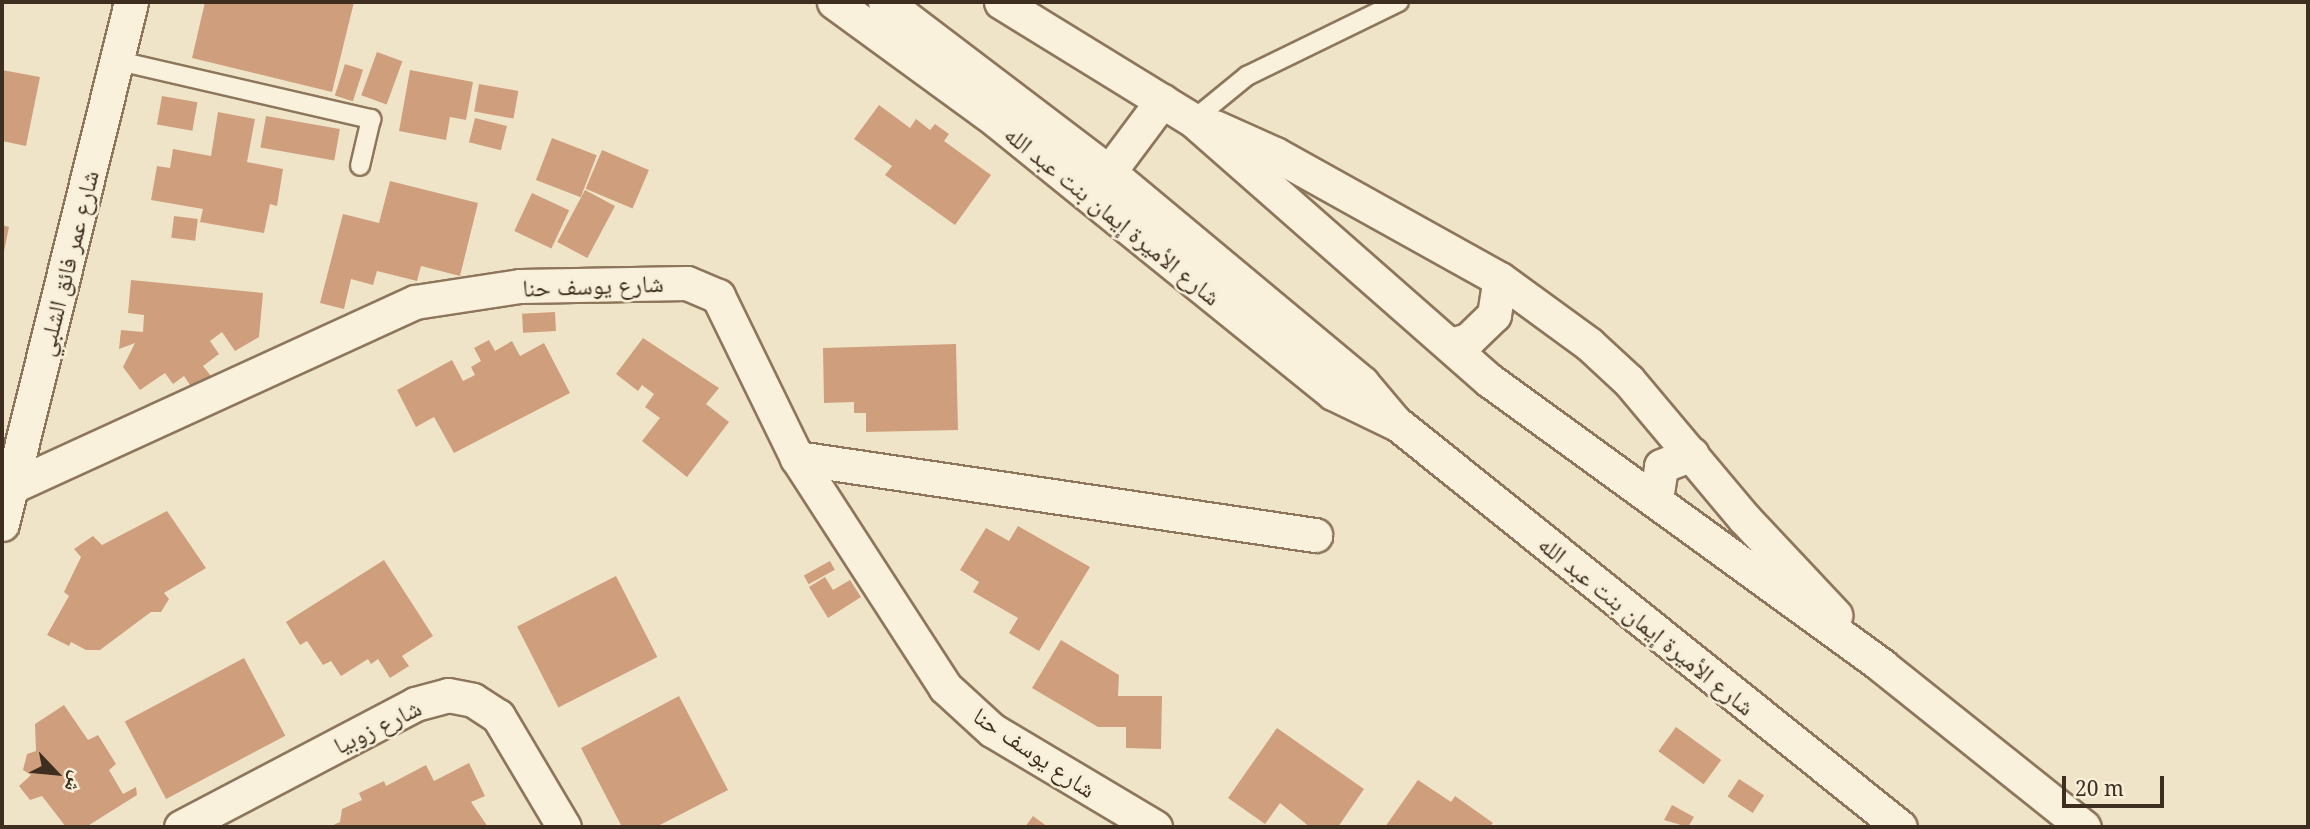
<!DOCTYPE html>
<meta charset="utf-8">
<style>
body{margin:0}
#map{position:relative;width:2310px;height:829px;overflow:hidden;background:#f0e4c8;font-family:"Noto Serif","Noto Naskh Arabic",serif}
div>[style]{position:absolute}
.building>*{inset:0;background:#cf9f7d;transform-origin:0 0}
.roads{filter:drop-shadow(2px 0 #8d765c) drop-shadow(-2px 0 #8d765c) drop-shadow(0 2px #8d765c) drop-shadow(0 -2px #8d765c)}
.service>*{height:18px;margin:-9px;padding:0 9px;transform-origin:9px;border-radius:9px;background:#faf1dc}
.minor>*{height:33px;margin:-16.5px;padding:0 16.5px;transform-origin:16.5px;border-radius:16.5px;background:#faf1dc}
span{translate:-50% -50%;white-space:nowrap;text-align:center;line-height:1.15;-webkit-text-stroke:5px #f7eed8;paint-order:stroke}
.street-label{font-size:24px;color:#3d2e20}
.frame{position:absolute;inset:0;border:4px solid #3d2e20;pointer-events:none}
.north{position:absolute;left:21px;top:738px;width:70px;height:70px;-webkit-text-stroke:5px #f7eed8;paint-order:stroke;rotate:116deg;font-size:19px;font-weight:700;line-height:28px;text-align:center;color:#3d2e20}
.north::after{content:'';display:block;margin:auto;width:24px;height:32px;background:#3d2e20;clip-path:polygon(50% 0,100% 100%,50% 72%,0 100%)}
.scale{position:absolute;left:2062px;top:776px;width:102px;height:32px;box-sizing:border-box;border:4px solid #3d2e20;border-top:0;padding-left:9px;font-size:21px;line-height:24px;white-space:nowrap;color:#3d2e20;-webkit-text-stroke:5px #f7eed8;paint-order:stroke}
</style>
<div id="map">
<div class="building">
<div style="clip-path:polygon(205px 2px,354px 2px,332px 92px,192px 58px)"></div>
<div style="left:377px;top:52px;width:27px;height:46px;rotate:20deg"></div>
<div style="left:345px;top:64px;width:19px;height:33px;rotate:18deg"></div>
<div style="clip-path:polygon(2px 70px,40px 77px,26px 146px,2px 141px)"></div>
<div style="clip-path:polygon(410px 70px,473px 82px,466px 120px,450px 117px,446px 140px,399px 131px)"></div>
<div style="left:479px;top:84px;width:40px;height:28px;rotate:10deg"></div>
<div style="left:162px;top:96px;width:36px;height:29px;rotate:10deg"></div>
<div style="clip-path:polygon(879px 105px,910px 128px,916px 119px,930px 130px,935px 124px,949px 134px,944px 141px,991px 175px,955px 225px,885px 175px,892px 166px,854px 139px)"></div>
<div style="clip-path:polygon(218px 112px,255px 119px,247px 162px,283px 169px,277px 206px,270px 204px,264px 233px,200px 222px,203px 209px,151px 200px,157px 166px,170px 168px,173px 149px,211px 156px)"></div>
<div style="left:266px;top:116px;width:75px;height:32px;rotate:10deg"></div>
<div style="left:475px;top:118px;width:33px;height:25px;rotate:14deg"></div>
<div style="left:552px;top:138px;width:48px;height:45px;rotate:21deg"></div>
<div style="left:602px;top:150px;width:51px;height:42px;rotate:23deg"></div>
<div style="clip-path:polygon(390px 181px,478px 203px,460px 276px,421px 266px,417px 281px,377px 271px,373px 285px,351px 279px,344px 309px,320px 303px,343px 214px,379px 223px)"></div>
<div style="left:585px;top:190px;width:34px;height:59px;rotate:28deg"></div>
<div style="left:532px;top:193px;width:41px;height:42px;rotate:25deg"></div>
<div style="left:174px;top:216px;width:24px;height:22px;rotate:7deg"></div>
<div style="clip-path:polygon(2px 225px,9px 227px,3px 256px,2px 256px)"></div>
<div style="clip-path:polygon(131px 280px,263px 293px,259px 337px,235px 351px,222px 332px,210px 341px,219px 354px,203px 366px,211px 376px,192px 388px,184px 376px,173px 384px,165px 373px,140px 390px,123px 367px,135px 343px,119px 349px,121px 330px,143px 332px,144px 315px,128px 313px)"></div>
<div style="left:555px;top:312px;width:19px;height:33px;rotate:87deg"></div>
<div style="clip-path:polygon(643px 338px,719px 388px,706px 404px,729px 422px,687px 477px,642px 441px,660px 418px,645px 407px,654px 394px,642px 385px,638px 391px,616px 374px)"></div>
<div style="clip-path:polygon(489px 340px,495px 351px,512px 341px,520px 356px,544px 343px,570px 393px,454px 453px,434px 417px,416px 427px,397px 390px,452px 360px,463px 381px,475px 375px,471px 367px,481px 361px,474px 348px)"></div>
<div style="clip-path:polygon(956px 344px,958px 430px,866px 432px,866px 413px,854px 413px,854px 402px,824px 403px,823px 348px)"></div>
<div style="clip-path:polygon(167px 511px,206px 568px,164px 593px,169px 599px,161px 612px,151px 612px,100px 650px,86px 650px,71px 642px,69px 646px,47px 635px,69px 596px,64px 592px,81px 557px,74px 549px,93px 536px,102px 545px)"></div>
<div style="clip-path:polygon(1018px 526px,1090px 567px,1039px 651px,1009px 633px,1018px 618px,973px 592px,979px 582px,960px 570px,986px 528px,1009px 541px)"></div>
<div style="clip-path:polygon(384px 560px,433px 636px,402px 656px,409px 666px,390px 678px,378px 659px,371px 664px,368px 659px,341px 676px,331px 661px,323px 665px,307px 641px,300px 645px,286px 622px)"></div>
<div style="left:830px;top:561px;width:10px;height:30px;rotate:61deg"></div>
<div style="left:616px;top:576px;width:91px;height:111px;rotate:63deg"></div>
<div style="clip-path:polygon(825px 577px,833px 590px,850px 580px,861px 597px,828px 618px,809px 587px)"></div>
<div style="clip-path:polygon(1061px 640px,1119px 675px,1118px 696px,1162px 696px,1161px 749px,1126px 748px,1126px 727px,1098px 727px,1032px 688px)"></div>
<div style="left:244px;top:658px;width:88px;height:135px;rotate:62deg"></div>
<div style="clip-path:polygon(679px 696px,728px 790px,656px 827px,622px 827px,581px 748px)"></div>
<div style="clip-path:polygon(64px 705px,88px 740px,98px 735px,116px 764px,109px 770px,123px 794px,136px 787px,137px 795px,86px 827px,66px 827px,42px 796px,30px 800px,19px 786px,31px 775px,23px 770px,27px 754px,36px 751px,35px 724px)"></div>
<div style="left:1676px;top:727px;width:56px;height:30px;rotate:36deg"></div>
<div style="clip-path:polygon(1277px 728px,1364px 789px,1338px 827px,1310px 827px,1280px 803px,1265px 824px,1228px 798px)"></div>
<div style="clip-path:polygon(469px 763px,485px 796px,471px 802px,488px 827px,329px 827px,340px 822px,342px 809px,362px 800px,359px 793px,384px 781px,386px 786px,426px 765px,434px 781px)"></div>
<div style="left:1739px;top:779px;width:30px;height:21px;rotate:33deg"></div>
<div style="clip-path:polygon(1418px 780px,1451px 802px,1455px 796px,1493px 823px,1489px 827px,1385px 827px)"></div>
<div style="clip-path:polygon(1672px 805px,1694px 817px,1688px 827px,1664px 820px)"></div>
<div style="clip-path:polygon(1033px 816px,1048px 827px,1025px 827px)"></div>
</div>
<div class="roads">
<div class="service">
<div style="left:119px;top:61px;width:259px;rotate:13deg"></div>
<div style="left:371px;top:119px;width:48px;rotate:103.2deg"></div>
<div style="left:1193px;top:120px;width:70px;rotate:-39.2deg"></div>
<div style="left:1247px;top:76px;width:169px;rotate:-26deg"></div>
</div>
<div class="minor">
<div style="left:834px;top:2px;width:202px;rotate:36.1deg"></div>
<div style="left:997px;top:121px;width:432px;rotate:39deg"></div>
<div style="left:1333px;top:393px;width:67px;rotate:25.8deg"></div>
<div style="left:885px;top:2px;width:281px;rotate:37.2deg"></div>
<div style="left:1109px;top:172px;width:329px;rotate:39.8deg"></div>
<div style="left:1362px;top:383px;width:51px;rotate:49.8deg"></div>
<div style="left:1395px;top:422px;width:647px;rotate:38.73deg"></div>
<div style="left:1001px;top:2px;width:225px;rotate:31.6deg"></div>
<div style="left:1193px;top:120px;width:394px;rotate:41.3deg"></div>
<div style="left:1489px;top:380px;width:486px;rotate:36deg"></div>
<div style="left:1882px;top:666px;width:258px;rotate:38.6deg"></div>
<div style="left:1215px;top:127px;width:66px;rotate:24.2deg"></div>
<div style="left:1275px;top:154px;width:257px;rotate:29.1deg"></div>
<div style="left:1500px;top:279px;width:110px;rotate:36.1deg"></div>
<div style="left:1589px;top:344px;width:54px;rotate:42.8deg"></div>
<div style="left:1629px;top:381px;width:180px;rotate:50deg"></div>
<div style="left:1745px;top:519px;width:132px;rotate:46.8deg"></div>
<div style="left:1109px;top:172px;width:89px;rotate:-53.3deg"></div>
<div style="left:1450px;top:345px;width:19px;rotate:-16deg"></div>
<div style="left:1468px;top:340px;width:36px;rotate:-44deg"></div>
<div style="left:1494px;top:315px;width:36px;rotate:-81deg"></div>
<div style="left:797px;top:458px;width:524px;rotate:8.46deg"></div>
<div style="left:11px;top:487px;width:444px;rotate:-24.6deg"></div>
<div style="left:415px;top:302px;width:106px;rotate:-8.7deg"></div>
<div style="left:520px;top:286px;width:167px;rotate:-1deg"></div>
<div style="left:687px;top:283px;width:34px;rotate:23deg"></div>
<div style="left:718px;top:296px;width:180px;rotate:64deg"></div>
<div style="left:797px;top:458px;width:273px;rotate:57.1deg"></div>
<div style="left:945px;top:687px;width:64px;rotate:42.5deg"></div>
<div style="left:992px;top:730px;width:190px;rotate:30.8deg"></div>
<div style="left:1656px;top:499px;width:33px;rotate:-81deg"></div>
<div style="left:1661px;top:466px;width:33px;rotate:-21deg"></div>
<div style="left:2px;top:524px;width:538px;rotate:-76.12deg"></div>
<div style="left:181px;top:827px;width:264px;rotate:-27.7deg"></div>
<div style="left:415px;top:704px;width:34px;rotate:-15deg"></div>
<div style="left:448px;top:695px;width:25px;rotate:11deg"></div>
<div style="left:473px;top:700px;width:30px;rotate:33deg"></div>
<div style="left:498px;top:716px;width:129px;rotate:59.3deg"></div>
</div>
</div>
<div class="street-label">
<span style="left:1113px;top:215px;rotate:39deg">شارع الأميرة إيمان بنت عبد الله</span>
<span style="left:67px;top:263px;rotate:-76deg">شارع عمر فائق الشلبي</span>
<span style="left:593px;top:285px;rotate:-2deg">شارع يوسف حنا</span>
<span style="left:1647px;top:625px;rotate:39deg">شارع الأميرة إيمان بنت عبد الله</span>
<span style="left:377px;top:726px;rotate:-26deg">شارع زوبيا</span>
<span style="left:1035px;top:752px;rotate:34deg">شارع يوسف حنا</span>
</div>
<div class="frame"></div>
<div class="north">ش</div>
<div class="scale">20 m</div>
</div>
